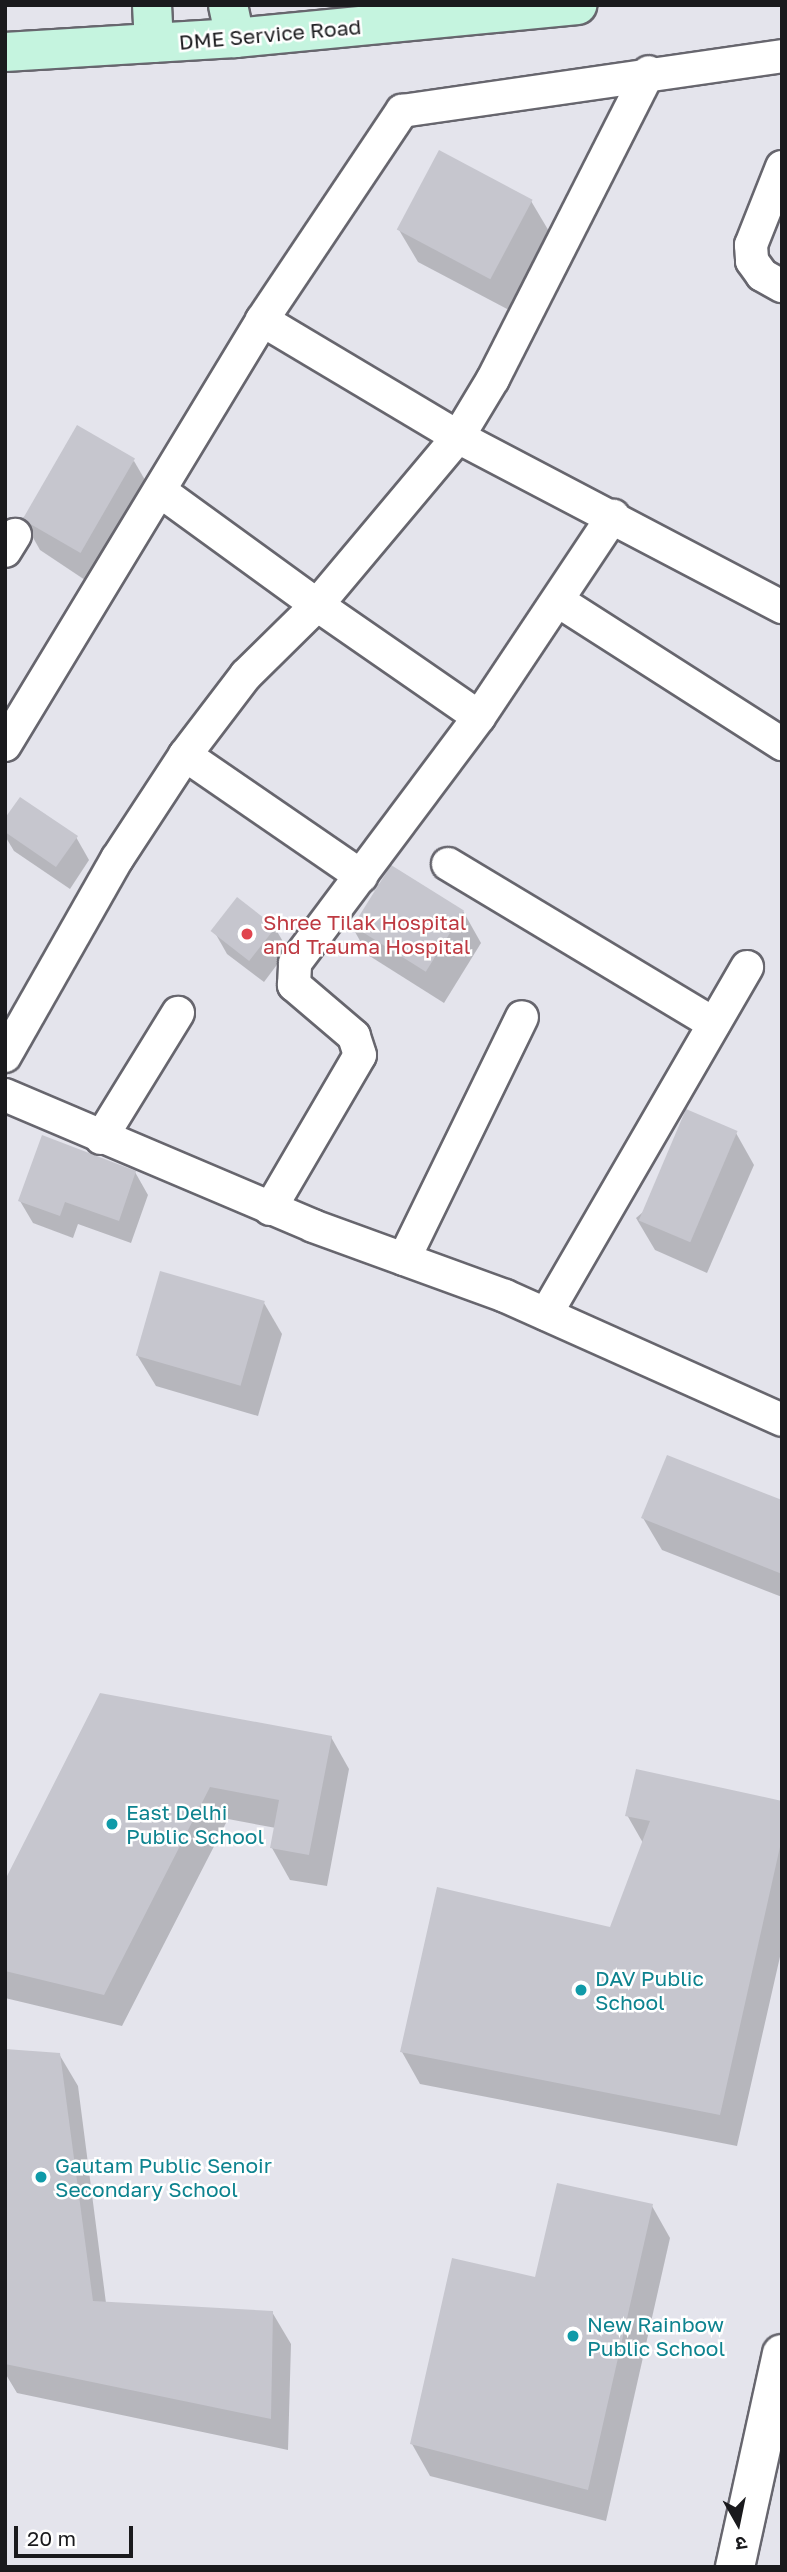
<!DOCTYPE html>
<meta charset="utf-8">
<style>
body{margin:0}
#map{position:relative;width:787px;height:2572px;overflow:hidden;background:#e4e4ec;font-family:"Golos Text","Noto Sans Devanagari",sans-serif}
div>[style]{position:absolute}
.shadow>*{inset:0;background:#0003}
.building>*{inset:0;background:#c6c6ce;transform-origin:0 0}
.roads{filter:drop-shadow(2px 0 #67666e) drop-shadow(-2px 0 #67666e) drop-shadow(0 2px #67666e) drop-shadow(0 -2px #67666e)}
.minor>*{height:32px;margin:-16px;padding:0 16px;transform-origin:16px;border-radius:16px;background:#fff}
.tertiary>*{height:38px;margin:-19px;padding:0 19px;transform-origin:19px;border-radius:19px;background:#fff}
.secondary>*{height:38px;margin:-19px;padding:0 19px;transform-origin:19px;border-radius:19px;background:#c5f4df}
.dots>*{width:19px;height:19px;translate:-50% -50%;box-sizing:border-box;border:4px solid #fff;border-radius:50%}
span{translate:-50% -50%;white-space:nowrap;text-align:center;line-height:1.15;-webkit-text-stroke:5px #fff;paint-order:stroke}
.street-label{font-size:21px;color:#1a1a1d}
.health-label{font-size:21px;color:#be3a42}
.left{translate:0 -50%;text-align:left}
.culture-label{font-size:21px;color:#0d838f}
.frame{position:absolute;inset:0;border:7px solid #1a1a1d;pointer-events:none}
.north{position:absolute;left:703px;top:2488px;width:70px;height:70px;-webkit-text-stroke:5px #fff;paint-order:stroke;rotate:171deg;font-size:19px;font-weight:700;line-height:28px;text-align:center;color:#1a1a1d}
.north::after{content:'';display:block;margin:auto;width:24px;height:32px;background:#1a1a1d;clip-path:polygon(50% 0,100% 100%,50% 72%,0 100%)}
.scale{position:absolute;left:14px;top:2526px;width:119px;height:32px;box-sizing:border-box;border:4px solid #1a1a1d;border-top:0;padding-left:9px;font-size:21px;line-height:24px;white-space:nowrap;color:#1a1a1d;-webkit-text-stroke:5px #fff;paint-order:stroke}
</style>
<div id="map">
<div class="shadow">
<div style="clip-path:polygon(531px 201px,550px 233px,509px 310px,418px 262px,399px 230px)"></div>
<div style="clip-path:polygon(134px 461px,152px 492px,94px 586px,40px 550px,22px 518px)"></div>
<div style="clip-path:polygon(5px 821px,76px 837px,89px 860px,70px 889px,14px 851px,5px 836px)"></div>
<div style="clip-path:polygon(463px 911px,481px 943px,444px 1003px,368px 955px,350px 923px)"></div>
<div style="clip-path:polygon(275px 928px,288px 950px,264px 982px,227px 954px,214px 931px)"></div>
<div style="clip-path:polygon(736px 1133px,754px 1165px,707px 1273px,655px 1250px,636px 1218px)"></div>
<div style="clip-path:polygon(135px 1172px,148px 1195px,131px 1243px,78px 1224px,73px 1238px,33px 1223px,20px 1201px)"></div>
<div style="clip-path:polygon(264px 1303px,282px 1334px,258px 1416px,156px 1386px,137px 1355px)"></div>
<div style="clip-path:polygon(782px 1502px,782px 1597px,662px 1550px,643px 1518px)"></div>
<div style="clip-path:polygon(101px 1695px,331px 1737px,349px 1769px,327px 1886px,290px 1880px,272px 1848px,276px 1828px,228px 1819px,122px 2026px,5px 1998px,5px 1884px)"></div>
<div style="clip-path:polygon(782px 1803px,782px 1948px,737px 2146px,420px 2084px,402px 2052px,611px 1929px,643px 1843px,627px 1815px)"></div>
<div style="clip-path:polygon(5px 2051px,59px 2054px,78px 2086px,106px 2303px,272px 2312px,291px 2344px,288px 2450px,17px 2393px,5px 2373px)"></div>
<div style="clip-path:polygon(652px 2206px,670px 2238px,606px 2521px,430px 2476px,412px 2444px,537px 2279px)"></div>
</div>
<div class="building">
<div style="left:439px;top:150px;width:106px;height:90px;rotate:28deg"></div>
<div style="left:77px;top:425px;width:67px;height:109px;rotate:30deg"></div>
<div style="clip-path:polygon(20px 797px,78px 836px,56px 867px,5px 832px,5px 818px)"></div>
<div style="left:391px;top:865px;width:86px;height:72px;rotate:32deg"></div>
<div style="left:237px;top:897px;width:49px;height:43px;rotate:38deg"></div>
<div style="left:686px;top:1109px;width:56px;height:121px;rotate:23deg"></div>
<div style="clip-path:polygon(42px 1135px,136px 1171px,119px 1221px,65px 1202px,60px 1216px,18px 1201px)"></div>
<div style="left:160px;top:1271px;width:109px;height:88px;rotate:16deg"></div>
<div style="clip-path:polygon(667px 1455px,782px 1500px,782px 1574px,641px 1518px)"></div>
<div style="clip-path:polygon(100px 1693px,332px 1736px,309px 1855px,270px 1848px,279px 1800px,210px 1787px,104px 1995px,5px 1971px,5px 1880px)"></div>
<div style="clip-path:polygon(636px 1769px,782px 1801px,782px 1838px,720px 2115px,400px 2052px,437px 1887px,610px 1927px,650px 1821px,625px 1816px)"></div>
<div style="clip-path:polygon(5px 2049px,60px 2053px,93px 2301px,273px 2311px,271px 2419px,5px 2364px)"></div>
<div style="clip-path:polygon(557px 2183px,653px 2204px,588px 2490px,410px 2444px,452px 2258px,535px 2277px)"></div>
</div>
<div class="roads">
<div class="minor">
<div style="left:782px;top:167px;width:84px;rotate:111.7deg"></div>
<div style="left:751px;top:245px;width:16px;rotate:86deg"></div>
<div style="left:752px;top:261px;width:17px;rotate:54deg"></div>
<div style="left:762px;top:275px;width:23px;rotate:29deg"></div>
<div style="left:262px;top:320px;width:228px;rotate:30.8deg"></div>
<div style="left:458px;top:437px;width:366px;rotate:27.7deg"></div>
<div style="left:5px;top:551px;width:19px;rotate:-58deg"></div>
<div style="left:560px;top:602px;width:264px;rotate:32.6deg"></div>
<div style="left:479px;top:717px;width:197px;rotate:-145.3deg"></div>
<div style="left:317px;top:605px;width:219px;rotate:-50deg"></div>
<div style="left:458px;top:437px;width:68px;rotate:-58.9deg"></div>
<div style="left:493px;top:379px;width:344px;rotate:-63.1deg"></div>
<div style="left:5px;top:745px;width:497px;rotate:-58.8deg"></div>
<div style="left:262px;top:320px;width:252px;rotate:-56.2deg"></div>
<div style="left:402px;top:111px;width:384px;rotate:-8.2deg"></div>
<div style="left:185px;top:755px;width:214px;rotate:34.5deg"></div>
<div style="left:448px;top:864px;width:310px;rotate:31deg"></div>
<div style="left:5px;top:1056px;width:227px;rotate:-60.4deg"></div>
<div style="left:117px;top:859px;width:124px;rotate:-56.8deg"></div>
<div style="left:185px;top:755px;width:101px;rotate:-52.7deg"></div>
<div style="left:246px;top:675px;width:100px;rotate:-44.6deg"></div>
<div style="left:317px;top:605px;width:194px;rotate:-144deg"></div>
<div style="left:5px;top:1095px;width:335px;rotate:23deg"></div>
<div style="left:313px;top:1226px;width:204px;rotate:20deg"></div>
<div style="left:505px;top:1296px;width:303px;rotate:24.1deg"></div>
<div style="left:101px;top:1138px;width:147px;rotate:-58.4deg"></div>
<div style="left:270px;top:1209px;width:178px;rotate:-59.7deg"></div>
<div style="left:360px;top:1055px;width:20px;rotate:-108deg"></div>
<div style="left:354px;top:1036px;width:79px;rotate:-139.6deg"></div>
<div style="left:294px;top:985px;width:22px;rotate:-87deg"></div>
<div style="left:295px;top:963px;width:307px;rotate:-53.2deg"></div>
<div style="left:479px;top:717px;width:242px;rotate:-56.3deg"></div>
<div style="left:404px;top:1259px;width:269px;rotate:-64deg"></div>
<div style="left:546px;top:1314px;width:401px;rotate:-59.9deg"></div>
</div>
<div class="tertiary">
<div style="left:735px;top:2567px;width:218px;rotate:-77.6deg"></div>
</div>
<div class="secondary">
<div style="left:152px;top:5px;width:38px;rotate:87deg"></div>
<div style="left:228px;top:5px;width:34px;rotate:78deg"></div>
<div style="left:5px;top:52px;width:230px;rotate:-3.5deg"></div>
<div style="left:235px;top:38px;width:344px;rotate:-5.5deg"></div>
</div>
</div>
<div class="dots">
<div style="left:247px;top:934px;background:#e0444e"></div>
<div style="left:112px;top:1824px;background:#0f9aa8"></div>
<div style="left:581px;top:1990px;background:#0f9aa8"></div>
<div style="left:41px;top:2177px;background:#0f9aa8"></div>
<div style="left:573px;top:2336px;background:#0f9aa8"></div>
</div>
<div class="street-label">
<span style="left:270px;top:34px;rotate:-5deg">DME Service Road</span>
</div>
<div class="health-label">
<span class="left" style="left:263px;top:934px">Shree Tilak Hospital<br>and Trauma Hospital</span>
</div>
<div class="culture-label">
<span class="left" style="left:126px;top:1824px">East Delhi<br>Public School</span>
<span class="left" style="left:595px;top:1990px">DAV Public<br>School</span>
<span class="left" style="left:55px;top:2177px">Gautam Public Senoir<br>Secondary School</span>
<span class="left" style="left:587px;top:2336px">New Rainbow<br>Public School</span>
</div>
<div class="frame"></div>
<div class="north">उ</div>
<div class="scale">20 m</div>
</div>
